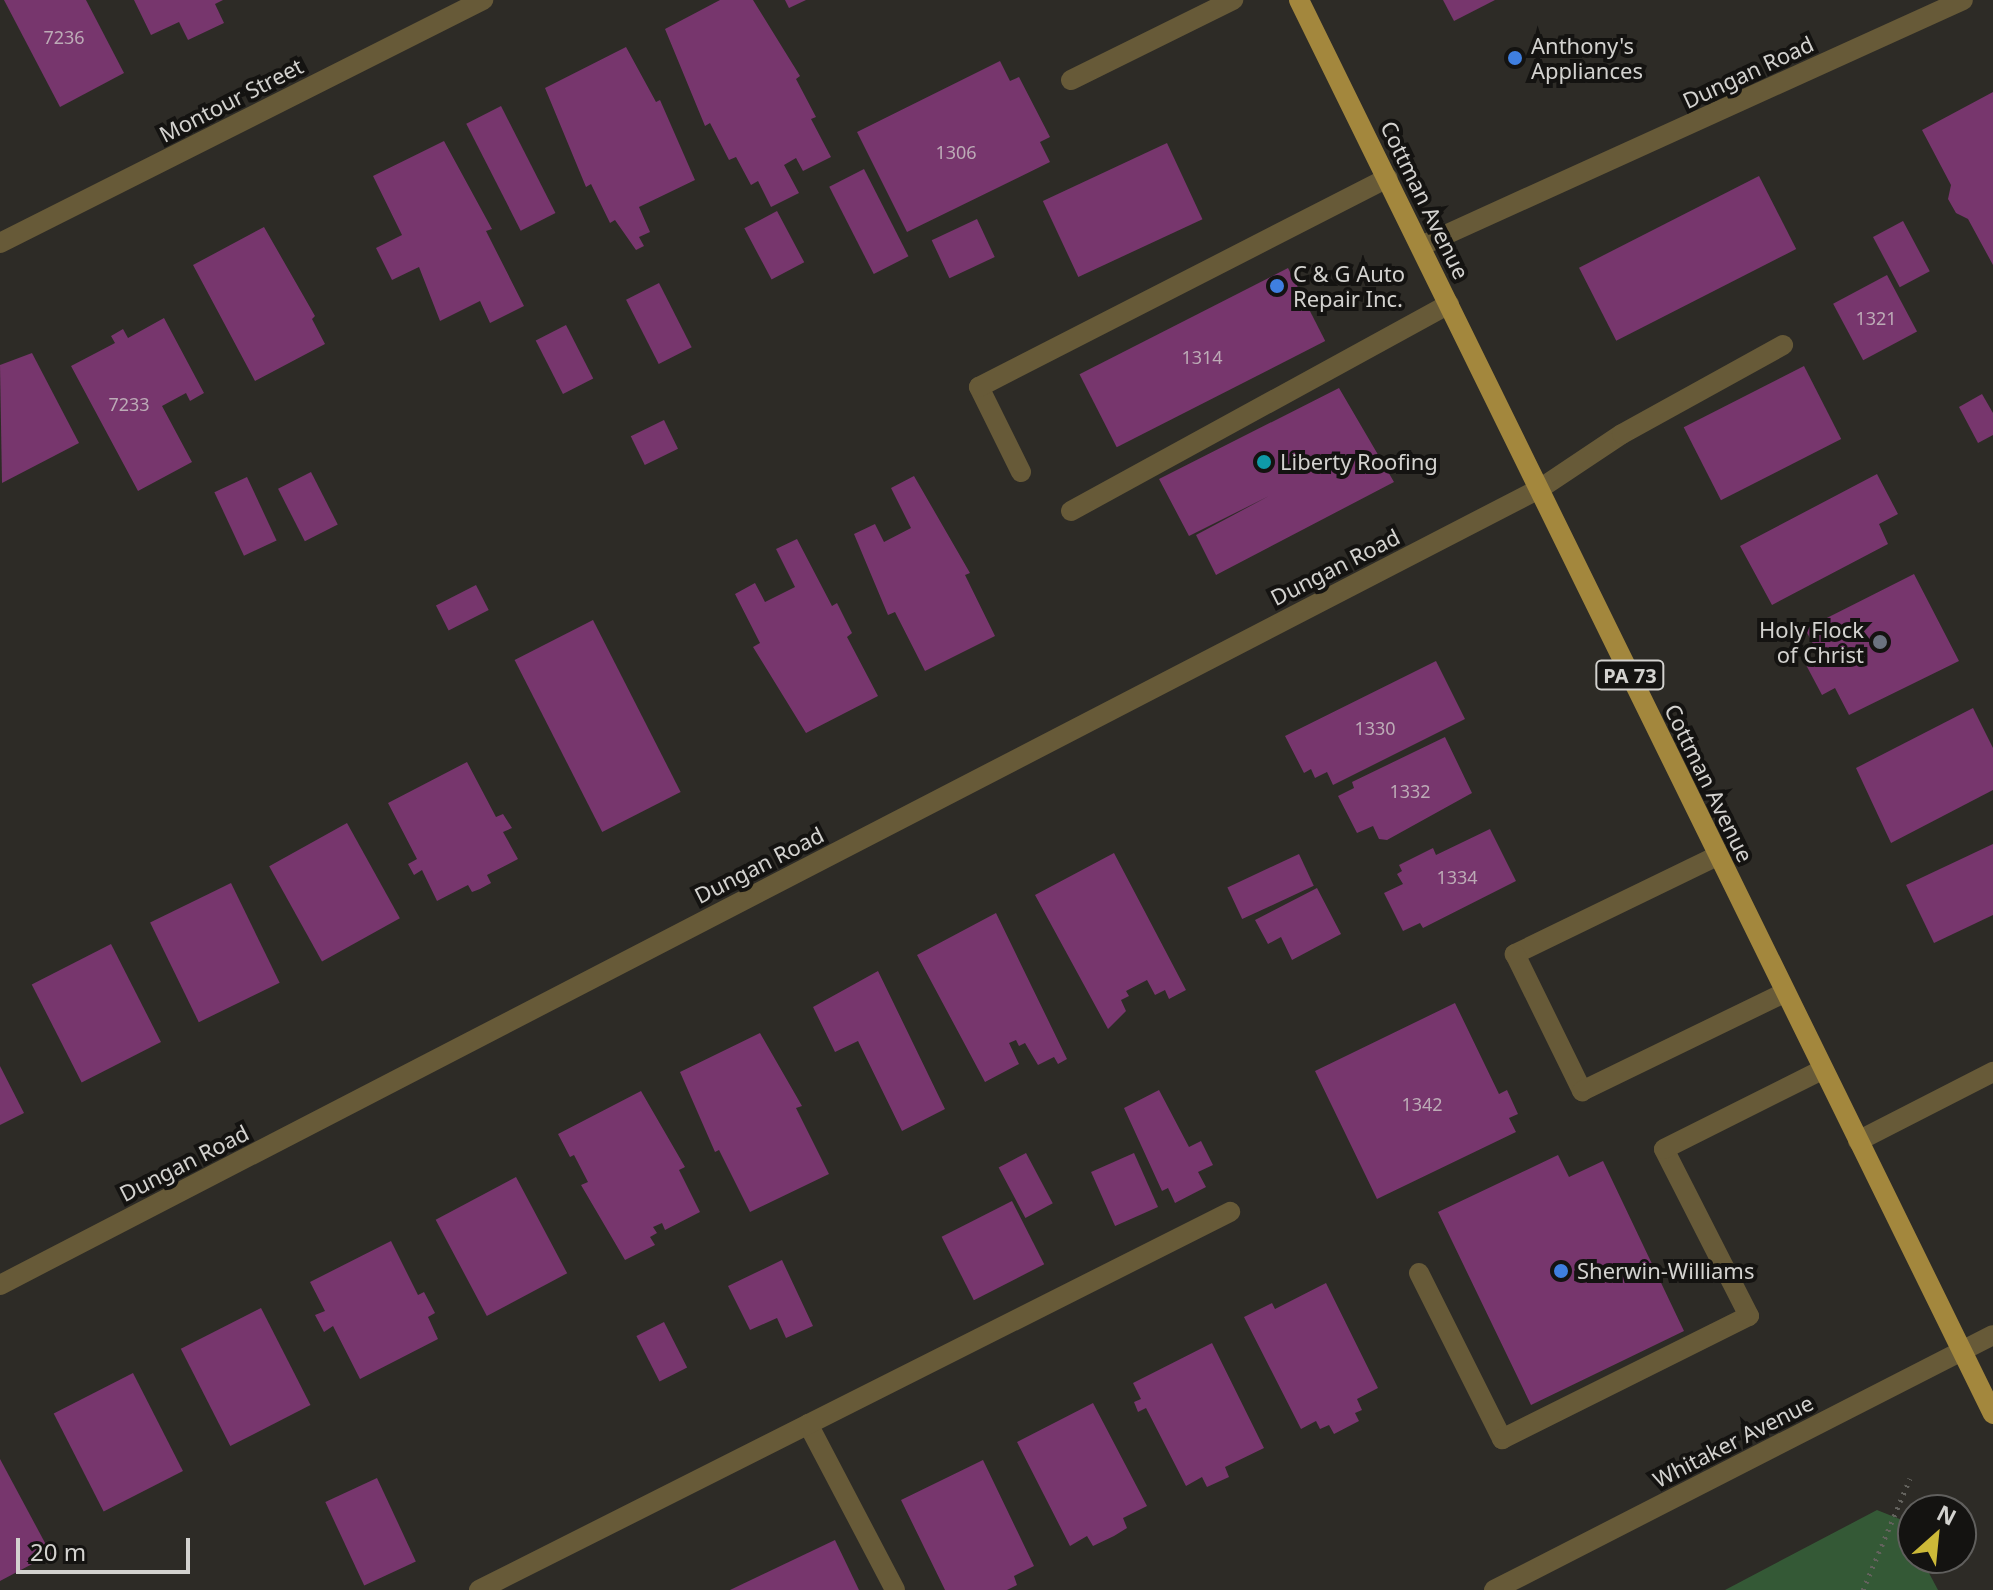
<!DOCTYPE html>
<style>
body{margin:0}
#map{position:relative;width:1993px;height:1590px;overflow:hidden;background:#2d2b26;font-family:"Noto Sans",sans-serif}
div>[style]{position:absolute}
.green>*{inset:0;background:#345936}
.building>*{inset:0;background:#77366d;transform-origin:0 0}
.path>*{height:5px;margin-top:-2.5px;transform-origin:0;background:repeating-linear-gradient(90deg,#63625d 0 2px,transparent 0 8px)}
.minor>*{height:20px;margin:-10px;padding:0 10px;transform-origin:10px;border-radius:10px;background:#675a38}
.major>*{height:20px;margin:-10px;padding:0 10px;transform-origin:10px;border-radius:10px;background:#a3873d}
.dots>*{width:22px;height:22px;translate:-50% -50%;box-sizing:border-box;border:4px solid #141311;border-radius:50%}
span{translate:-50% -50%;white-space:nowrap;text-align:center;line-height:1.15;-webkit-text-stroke:8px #141311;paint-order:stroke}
.number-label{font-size:18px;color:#bcabb6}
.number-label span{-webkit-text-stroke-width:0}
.shield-label span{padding:2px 6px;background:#141311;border:2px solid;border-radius:6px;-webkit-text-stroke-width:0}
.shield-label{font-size:20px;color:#d3d2cf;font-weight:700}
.poi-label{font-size:22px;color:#d3d2cf}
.left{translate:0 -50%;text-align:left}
.right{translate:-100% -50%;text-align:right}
.street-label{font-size:22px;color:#d3d2cf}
.north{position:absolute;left:1897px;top:1494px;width:80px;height:80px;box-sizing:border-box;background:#141311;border:2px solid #605f5d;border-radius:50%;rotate:27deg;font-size:22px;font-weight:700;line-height:32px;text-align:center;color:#d3d2cf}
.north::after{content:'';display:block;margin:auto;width:28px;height:36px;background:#ccb938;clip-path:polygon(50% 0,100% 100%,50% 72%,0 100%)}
.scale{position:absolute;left:16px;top:1538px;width:174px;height:36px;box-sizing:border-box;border:4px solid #d3d2cf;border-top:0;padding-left:10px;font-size:24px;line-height:28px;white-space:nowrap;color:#d3d2cf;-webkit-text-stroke:6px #141311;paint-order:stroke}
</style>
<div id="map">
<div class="green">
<div style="clip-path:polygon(1877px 1510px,1902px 1520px,1913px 1542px,1913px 1558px,1921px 1558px,1938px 1590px,1725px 1590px)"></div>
</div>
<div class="building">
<div style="clip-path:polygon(4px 0,86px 0,124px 73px,60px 107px)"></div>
<div style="clip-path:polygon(134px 0,223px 0,215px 4px,224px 23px,188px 40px,179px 22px,151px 35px)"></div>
<div style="clip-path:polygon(720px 0,753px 0,800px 76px,796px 79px,816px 117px,811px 119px,831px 157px,803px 171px,796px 158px,784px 165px,799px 193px,771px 207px,758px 181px,751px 185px,736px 157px,729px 160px,710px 123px,705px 126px,665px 29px)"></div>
<div style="clip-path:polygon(785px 0,806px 0,789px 8px)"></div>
<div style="clip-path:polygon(1443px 0,1495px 0,1454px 21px)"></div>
<div style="clip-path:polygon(626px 47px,656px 102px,660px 100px,695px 180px,639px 207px,650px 232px,639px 237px,644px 246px,636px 250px,615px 220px,610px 223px,591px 184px,586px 187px,545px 88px)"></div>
<div style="clip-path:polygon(1000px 61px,1010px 81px,1019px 77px,1050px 137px,1040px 142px,1050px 162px,907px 232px,857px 132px)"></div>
<div style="clip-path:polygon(1993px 92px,1993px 265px,1968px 219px,1956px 213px,1948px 199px,1951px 185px,1922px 130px)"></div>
<div style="left:501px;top:106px;width:120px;height:39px;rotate:63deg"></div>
<div style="clip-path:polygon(444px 141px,492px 229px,486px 231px,524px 306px,490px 323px,480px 301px,440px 321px,419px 267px,392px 280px,376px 248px,402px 235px,373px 176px)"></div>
<div style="left:1167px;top:143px;width:84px;height:137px;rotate:65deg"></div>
<div style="left:864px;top:169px;width:98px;height:39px;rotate:63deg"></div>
<div style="left:1759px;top:176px;width:82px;height:202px;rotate:63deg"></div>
<div style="left:777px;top:211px;width:58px;height:37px;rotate:62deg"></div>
<div style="left:977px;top:219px;width:42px;height:50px;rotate:65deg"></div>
<div style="left:1903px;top:221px;width:57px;height:34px;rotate:62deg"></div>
<div style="clip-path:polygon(264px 227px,315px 316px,312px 319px,325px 344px,255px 381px,193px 265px)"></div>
<div style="left:1288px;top:268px;width:82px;height:234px;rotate:63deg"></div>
<div style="left:1887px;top:275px;width:64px;height:61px;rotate:62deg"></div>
<div style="left:659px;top:283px;width:72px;height:37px;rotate:63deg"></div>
<div style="clip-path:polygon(164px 318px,204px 393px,190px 401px,186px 393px,162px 406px,192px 462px,138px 491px,71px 366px,115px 343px,111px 336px,123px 329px,128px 338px)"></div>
<div style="left:566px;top:325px;width:60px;height:34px;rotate:63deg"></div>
<div style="clip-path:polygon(32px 353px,79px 443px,2px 483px,0 365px)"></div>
<div style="left:1804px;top:366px;width:82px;height:135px;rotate:63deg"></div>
<div style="clip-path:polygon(1339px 388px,1394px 482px,1216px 575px,1196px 535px,1269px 496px,1189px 536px,1159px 479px)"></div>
<div style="clip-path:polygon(1982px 394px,1993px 413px,1993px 435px,1978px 443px,1959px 407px)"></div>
<div style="left:664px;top:420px;width:32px;height:37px;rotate:64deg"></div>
<div style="left:311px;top:472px;width:59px;height:37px;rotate:63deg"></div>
<div style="clip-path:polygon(1877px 474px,1898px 514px,1879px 524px,1888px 544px,1772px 605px,1740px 546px)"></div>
<div style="clip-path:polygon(914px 476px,970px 573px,965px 575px,995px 636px,925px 671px,895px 612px,888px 615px,854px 534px,875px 524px,884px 542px,911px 528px,891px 488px)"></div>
<div style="left:247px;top:477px;width:70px;height:36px;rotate:65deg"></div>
<div style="clip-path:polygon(797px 539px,832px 606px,837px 603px,852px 633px,847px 637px,878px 696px,806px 733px,753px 647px,760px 643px,735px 594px,755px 583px,765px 602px,795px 587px,776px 549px)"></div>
<div style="clip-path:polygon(1914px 574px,1959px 661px,1849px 715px,1835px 688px,1822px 695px,1805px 663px,1819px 655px,1805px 629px)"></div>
<div style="left:476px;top:585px;width:28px;height:45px;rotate:63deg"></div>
<div style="left:593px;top:620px;width:193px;height:88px;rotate:63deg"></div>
<div style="clip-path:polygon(1436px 661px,1465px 719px,1333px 785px,1327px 772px,1315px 778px,1311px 769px,1304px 773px,1285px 736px)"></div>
<div style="clip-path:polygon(1973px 708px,1993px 748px,1993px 790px,1891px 843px,1856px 768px)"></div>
<div style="clip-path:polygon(1445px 737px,1472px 793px,1387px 840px,1379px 839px,1373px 826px,1357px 833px,1338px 796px,1354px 788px,1352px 782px)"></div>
<div style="clip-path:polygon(467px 762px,496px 817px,503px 814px,512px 828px,503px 832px,518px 859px,487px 875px,491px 883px,480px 889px,472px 892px,468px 885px,437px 901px,422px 870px,414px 875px,408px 864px,417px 859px,388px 803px)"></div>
<div style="left:347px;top:823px;width:109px;height:89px;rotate:61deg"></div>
<div style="clip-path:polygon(1490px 829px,1516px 881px,1423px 928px,1420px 923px,1403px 931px,1384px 893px,1403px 884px,1397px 874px,1402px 871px,1399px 865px,1433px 848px,1436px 855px)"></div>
<div style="clip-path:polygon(1993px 844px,1993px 915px,1934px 943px,1906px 885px)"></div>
<div style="clip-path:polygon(1114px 853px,1186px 990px,1169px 999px,1165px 990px,1155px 995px,1147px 980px,1126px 991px,1129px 996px,1121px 1000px,1126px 1011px,1108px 1029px,1035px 895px)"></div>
<div style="left:1299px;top:854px;width:35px;height:79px;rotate:65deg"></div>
<div style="left:231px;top:883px;width:111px;height:90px;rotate:64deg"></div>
<div style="clip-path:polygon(1317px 888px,1341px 934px,1292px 960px,1281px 937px,1268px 944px,1255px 920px)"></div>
<div style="clip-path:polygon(996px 913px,1067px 1059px,1058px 1064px,1054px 1057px,1038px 1065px,1025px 1043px,1019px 1046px,1016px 1040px,1009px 1043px,1019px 1064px,985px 1082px,917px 955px)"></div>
<div style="left:111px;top:944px;width:110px;height:89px;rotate:63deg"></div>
<div style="clip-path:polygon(878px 971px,945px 1109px,902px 1131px,858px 1041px,835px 1052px,813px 1007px)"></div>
<div style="clip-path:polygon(1455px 1003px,1499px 1094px,1507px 1090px,1518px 1114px,1509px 1118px,1516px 1132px,1377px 1199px,1315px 1071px)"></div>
<div style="clip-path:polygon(760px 1033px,802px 1106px,796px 1108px,829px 1174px,750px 1212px,719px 1150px,715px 1152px,680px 1072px)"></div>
<div style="clip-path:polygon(0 1066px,24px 1113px,0 1125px)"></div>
<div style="clip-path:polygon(1159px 1090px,1189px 1147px,1201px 1141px,1213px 1165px,1198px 1172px,1206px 1187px,1175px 1203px,1168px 1188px,1162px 1191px,1124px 1108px)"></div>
<div style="clip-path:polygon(641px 1091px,685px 1167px,679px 1170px,700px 1212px,665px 1230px,662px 1223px,653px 1227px,657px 1233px,650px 1237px,655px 1245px,625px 1260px,581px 1185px,588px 1182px,574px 1155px,570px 1157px,558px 1134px)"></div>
<div style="left:1026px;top:1153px;width:57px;height:31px;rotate:62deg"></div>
<div style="left:1134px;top:1153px;width:59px;height:47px;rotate:66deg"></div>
<div style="clip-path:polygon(1558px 1155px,1569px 1177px,1603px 1161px,1684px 1331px,1531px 1405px,1438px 1212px)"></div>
<div style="left:516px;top:1177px;width:109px;height:91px;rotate:62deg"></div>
<div style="left:1012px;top:1201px;width:71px;height:79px;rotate:63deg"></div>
<div style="clip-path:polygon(391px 1241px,418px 1295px,424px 1292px,435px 1313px,428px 1317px,438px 1339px,360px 1379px,333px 1326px,324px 1332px,315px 1315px,325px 1311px,310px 1282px)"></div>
<div style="clip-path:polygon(782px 1260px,813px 1326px,786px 1338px,777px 1318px,750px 1330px,728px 1286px)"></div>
<div style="clip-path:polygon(1326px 1283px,1378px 1388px,1357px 1399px,1362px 1410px,1355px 1413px,1359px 1421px,1334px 1434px,1329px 1425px,1320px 1429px,1316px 1421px,1301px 1429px,1244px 1317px,1272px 1303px,1275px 1309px)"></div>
<div style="left:261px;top:1308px;width:109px;height:90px;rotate:63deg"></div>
<div style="left:664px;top:1322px;width:51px;height:31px;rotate:63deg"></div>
<div style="clip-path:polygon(1212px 1343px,1264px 1448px,1225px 1467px,1229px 1477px,1207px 1487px,1202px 1477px,1186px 1486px,1146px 1408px,1138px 1412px,1134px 1402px,1141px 1399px,1133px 1383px)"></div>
<div style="left:133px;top:1373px;width:110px;height:89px;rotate:63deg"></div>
<div style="clip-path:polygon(1093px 1403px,1147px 1506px,1123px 1518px,1127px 1528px,1114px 1536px,1093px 1546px,1087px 1536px,1070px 1546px,1017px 1442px)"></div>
<div style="clip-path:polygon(0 1459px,51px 1554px,0 1581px)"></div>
<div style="clip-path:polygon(983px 1460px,1034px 1566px,1014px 1576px,1017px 1585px,1007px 1590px,945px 1590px,901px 1500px)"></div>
<div style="left:377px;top:1478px;width:92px;height:57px;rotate:65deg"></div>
<div style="clip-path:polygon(835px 1540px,859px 1590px,730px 1590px,774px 1569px)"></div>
</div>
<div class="path">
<div style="left:1863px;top:1590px;width:121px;rotate:-67.2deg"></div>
</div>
<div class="minor">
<div style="left:1071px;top:80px;width:181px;rotate:-26.3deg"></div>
<div style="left:0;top:243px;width:541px;rotate:-26.71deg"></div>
<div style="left:1421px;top:246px;width:595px;rotate:-24.41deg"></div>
<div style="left:1021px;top:472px;width:95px;rotate:-116.3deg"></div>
<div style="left:979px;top:387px;width:459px;rotate:-27.1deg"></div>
<div style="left:1071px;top:511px;width:431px;rotate:-28.7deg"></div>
<div style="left:1717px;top:856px;width:225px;rotate:154.1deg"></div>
<div style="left:1515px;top:954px;width:153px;rotate:63.9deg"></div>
<div style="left:1582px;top:1091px;width:225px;rotate:-25.9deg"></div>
<div style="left:1858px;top:1141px;width:152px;rotate:-27.1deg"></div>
<div style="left:1419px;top:1273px;width:186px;rotate:63.4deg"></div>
<div style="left:1502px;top:1439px;width:276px;rotate:-26.5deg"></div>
<div style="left:1749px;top:1316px;width:187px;rotate:-117deg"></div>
<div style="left:1664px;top:1149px;width:177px;rotate:-26.6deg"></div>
<div style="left:0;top:1285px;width:1735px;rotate:-27.35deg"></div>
<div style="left:1541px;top:488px;width:97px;rotate:-33.7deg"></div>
<div style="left:1622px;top:434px;width:184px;rotate:-28.9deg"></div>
<div style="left:808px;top:1424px;width:187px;rotate:62.3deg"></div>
<div style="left:479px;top:1590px;width:841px;rotate:-26.72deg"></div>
<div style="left:1494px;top:1590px;width:560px;rotate:-27.07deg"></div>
</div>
<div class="major">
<div style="left:1299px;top:0;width:1575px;rotate:63.86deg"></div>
</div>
<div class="dots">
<div style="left:1515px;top:58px;background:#3f7fe0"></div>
<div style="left:1277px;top:286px;background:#3f7fe0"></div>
<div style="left:1264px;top:462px;background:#0f9aa8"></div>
<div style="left:1880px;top:642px;background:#6b7280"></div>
<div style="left:1561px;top:1271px;background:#3f7fe0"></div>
</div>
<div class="number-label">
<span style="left:64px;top:37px">7236</span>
<span style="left:956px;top:152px">1306</span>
<span style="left:1876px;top:318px">1321</span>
<span style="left:1202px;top:357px">1314</span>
<span style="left:129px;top:404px">7233</span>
<span style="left:1375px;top:728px">1330</span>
<span style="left:1410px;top:791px">1332</span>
<span style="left:1457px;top:877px">1334</span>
<span style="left:1422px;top:1104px">1342</span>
</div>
<div class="shield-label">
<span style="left:1630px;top:675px">PA 73</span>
</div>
<div class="poi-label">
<span class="left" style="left:1531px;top:58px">Anthony's<br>Appliances</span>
<span class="left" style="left:1293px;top:286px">C &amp; G Auto<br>Repair Inc.</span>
<span class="left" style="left:1280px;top:462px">Liberty Roofing</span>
<span class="right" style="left:1864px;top:642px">Holy Flock<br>of Christ</span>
<span class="left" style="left:1577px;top:1271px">Sherwin-Williams</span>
</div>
<div class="street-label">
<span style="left:1748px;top:72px;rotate:-25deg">Dungan Road</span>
<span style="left:231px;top:100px;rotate:-27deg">Montour Street</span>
<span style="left:1425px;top:200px;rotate:64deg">Cottman Avenue</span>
<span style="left:1335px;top:567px;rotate:-27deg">Dungan Road</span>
<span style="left:1709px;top:783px;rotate:64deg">Cottman Avenue</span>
<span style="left:759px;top:865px;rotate:-27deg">Dungan Road</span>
<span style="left:184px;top:1163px;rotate:-27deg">Dungan Road</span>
<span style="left:1733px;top:1441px;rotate:-27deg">Whitaker Avenue</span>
</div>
<div class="north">N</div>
<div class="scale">20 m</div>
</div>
